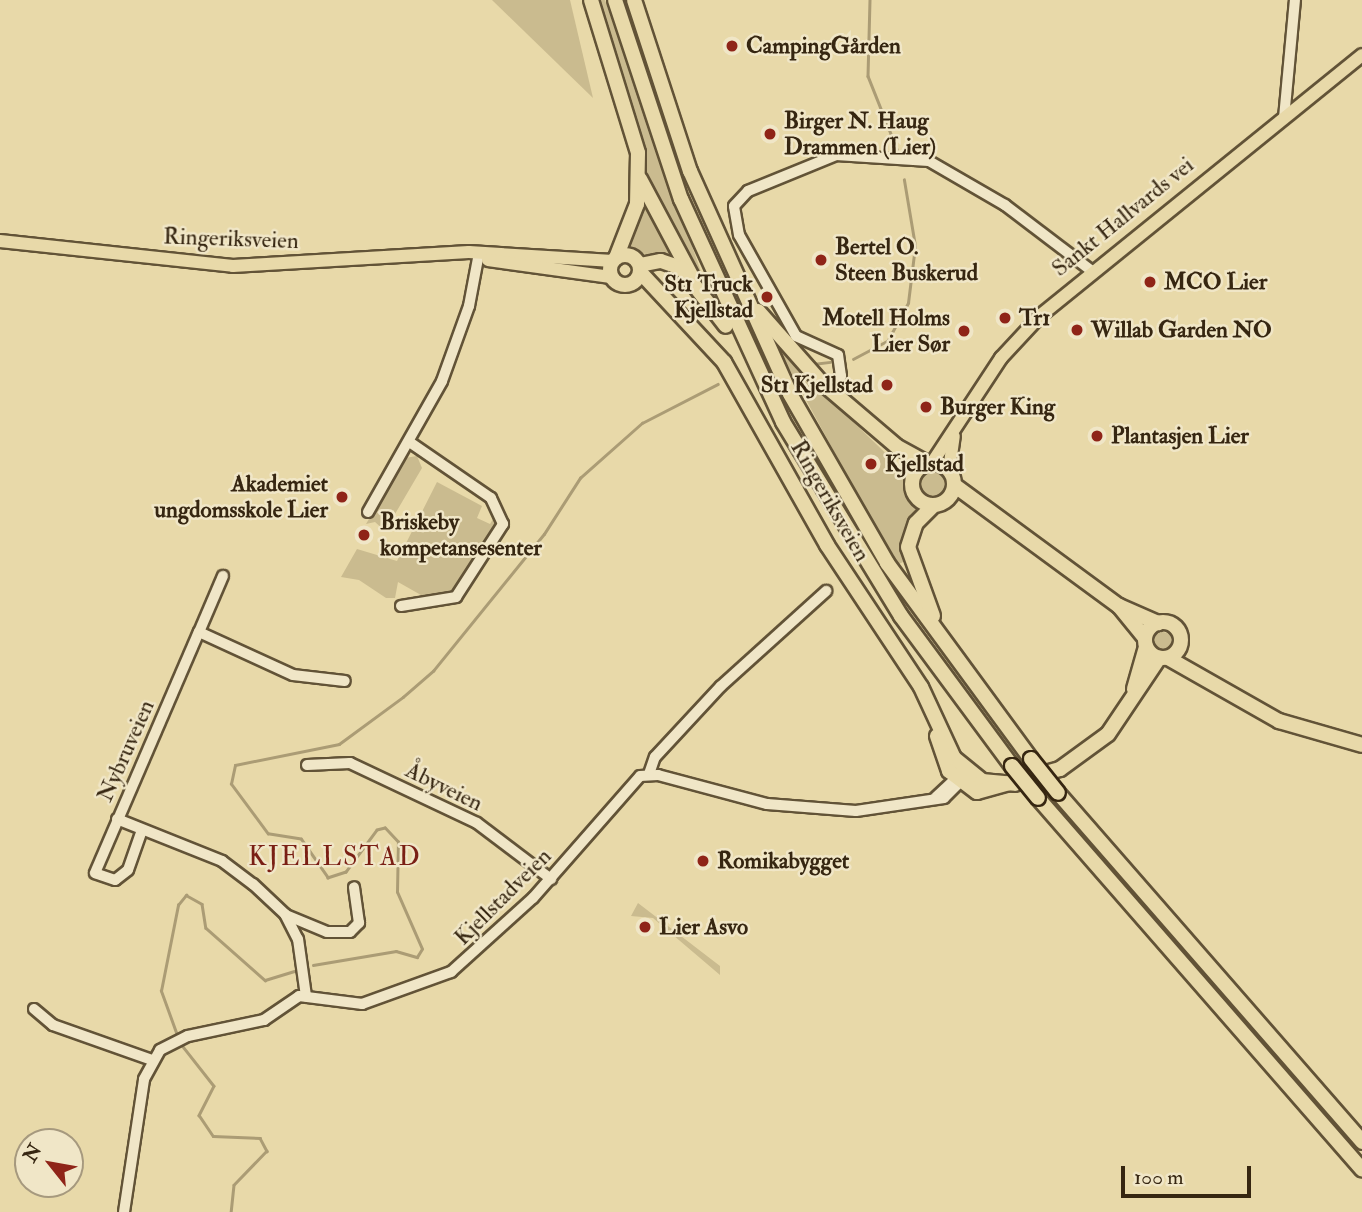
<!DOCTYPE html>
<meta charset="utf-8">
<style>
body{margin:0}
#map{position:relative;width:1362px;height:1212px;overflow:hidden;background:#e8d9a9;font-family:"IM FELL Double Pica",serif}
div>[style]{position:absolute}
.green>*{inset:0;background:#cabb8f}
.round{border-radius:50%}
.stream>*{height:2.5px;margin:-1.25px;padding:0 1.25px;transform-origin:1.25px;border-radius:1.25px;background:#ab9c75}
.roads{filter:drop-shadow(2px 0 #625337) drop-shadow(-2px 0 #625337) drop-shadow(0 2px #625337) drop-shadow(0 -2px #625337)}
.minor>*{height:10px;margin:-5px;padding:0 5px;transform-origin:5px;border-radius:5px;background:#f0e6c7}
.major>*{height:12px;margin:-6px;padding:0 6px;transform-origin:6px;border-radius:6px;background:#e8d9a9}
.highway>*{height:14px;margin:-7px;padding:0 7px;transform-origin:7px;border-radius:7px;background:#e8d9a9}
.highway>.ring{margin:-7px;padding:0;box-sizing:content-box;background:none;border:14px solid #e8d9a9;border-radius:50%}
.bridges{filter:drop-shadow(2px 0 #362611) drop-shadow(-2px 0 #362611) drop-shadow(0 2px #362611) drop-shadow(0 -2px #362611)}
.highway-bridge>*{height:14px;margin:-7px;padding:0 7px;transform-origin:7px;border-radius:7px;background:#e8d9a9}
.dots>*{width:19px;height:19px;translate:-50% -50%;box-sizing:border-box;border:4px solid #f0e6c7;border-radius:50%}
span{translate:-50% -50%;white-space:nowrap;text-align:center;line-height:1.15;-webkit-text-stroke:5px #f0e6c7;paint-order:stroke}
.poi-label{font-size:23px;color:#362611;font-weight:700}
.left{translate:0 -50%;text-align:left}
.right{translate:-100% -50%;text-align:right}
.street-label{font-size:23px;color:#362611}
.quarter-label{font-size:26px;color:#7a1f14;letter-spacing:2px}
.north{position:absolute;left:14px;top:1128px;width:70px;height:70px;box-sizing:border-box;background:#f0e6c7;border:2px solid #a6997e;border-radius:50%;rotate:301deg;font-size:19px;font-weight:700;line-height:28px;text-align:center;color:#362611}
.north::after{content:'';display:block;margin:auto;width:24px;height:32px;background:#8f2418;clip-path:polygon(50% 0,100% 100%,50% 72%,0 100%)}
.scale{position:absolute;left:1121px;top:1166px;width:130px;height:32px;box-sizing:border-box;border:4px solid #362611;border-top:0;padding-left:9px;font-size:21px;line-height:24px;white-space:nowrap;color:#362611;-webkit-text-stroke:5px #f0e6c7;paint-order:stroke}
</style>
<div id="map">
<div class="green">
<div style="clip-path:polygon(492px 0,570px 0,593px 98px)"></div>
<div style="clip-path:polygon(596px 0,605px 0,705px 283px,644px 176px)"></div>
<div style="clip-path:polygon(643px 193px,679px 260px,624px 250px)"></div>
<div style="clip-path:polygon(779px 350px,904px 471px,918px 508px,905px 561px,899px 564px,863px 505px)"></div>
<div style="clip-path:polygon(417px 456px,422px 468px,385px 531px,375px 522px,366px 524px,405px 458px)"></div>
<div class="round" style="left:920px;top:471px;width:26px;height:26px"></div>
<div style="clip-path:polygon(437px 482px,482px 506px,477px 518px,490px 524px,496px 514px,499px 520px,462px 583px,450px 594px,428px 599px,398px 582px,395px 598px,386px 598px,359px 580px,341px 577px,357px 549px,397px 561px)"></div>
<div class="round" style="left:1154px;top:632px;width:18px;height:18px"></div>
<div style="clip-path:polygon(638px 903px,720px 966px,720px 975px,653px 918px,631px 916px)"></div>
</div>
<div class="stream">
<div style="left:870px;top:0;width:76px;rotate:91.5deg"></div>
<div style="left:868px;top:76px;width:79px;rotate:68.3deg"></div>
<div style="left:853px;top:359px;width:40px;rotate:-28deg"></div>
<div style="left:888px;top:340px;width:42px;rotate:-61.6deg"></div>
<div style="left:908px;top:303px;width:57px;rotate:-83deg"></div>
<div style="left:915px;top:246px;width:67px;rotate:-99.5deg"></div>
<div style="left:813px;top:364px;width:17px;rotate:-7deg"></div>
<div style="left:313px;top:965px;width:84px;rotate:-9.6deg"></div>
<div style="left:396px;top:951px;width:22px;rotate:16deg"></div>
<div style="left:417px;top:957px;width:9px;rotate:-58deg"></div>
<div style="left:422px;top:949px;width:62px;rotate:-113.7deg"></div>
<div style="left:397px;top:892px;width:50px;rotate:-88.9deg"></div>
<div style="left:398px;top:842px;width:19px;rotate:-133deg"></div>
<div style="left:385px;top:828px;width:8px;rotate:166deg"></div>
<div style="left:377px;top:830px;width:52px;rotate:126.4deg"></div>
<div style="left:346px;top:872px;width:19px;rotate:162deg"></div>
<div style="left:328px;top:878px;width:47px;rotate:-124.7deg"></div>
<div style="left:301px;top:839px;width:33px;rotate:-171deg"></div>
<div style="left:268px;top:834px;width:62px;rotate:-126.5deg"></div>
<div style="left:231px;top:784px;width:19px;rotate:-78deg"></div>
<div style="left:235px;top:765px;width:106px;rotate:-11.4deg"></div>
<div style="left:339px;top:744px;width:79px;rotate:-36.3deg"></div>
<div style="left:403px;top:697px;width:40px;rotate:-41deg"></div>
<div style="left:433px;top:671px;width:176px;rotate:-51deg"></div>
<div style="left:544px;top:534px;width:67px;rotate:-57.3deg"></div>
<div style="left:580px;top:478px;width:83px;rotate:-41.6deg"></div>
<div style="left:642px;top:423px;width:85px;rotate:-27.2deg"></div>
<div style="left:178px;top:1038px;width:50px;rotate:-109.9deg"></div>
<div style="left:161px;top:991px;width:88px;rotate:-78.8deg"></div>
<div style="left:178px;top:905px;width:13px;rotate:-51deg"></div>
<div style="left:186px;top:895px;width:18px;rotate:29deg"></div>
<div style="left:202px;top:904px;width:24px;rotate:81deg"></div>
<div style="left:206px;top:928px;width:79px;rotate:41.4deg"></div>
<div style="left:265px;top:980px;width:37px;rotate:-17deg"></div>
<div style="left:181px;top:1044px;width:53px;rotate:51.8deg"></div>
<div style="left:214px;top:1086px;width:33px;rotate:117deg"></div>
<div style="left:199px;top:1115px;width:25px;rotate:56deg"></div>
<div style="left:213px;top:1136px;width:47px;rotate:2.4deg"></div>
<div style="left:260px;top:1138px;width:15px;rotate:62deg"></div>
<div style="left:267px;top:1151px;width:47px;rotate:134.1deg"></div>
<div style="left:234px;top:1185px;width:27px;rotate:96deg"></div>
</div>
<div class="roads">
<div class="minor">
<div style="left:1284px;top:118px;width:119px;rotate:-84.7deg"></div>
<div style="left:830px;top:390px;width:18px;rotate:-52deg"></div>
<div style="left:841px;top:376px;width:21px;rotate:-98deg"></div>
<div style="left:838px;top:355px;width:46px;rotate:-155.7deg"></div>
<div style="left:796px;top:336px;width:116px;rotate:-119.4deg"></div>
<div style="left:739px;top:235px;width:29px;rotate:-100deg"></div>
<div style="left:734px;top:206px;width:21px;rotate:-47deg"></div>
<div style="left:748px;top:191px;width:95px;rotate:-22.2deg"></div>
<div style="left:836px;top:155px;width:93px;rotate:3.7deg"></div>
<div style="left:929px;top:161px;width:88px;rotate:30.1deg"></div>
<div style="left:1005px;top:205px;width:109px;rotate:37.2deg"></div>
<div style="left:368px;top:512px;width:150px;rotate:-60.5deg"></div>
<div style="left:442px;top:381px;width:80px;rotate:-70.2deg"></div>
<div style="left:469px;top:306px;width:54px;rotate:-79.3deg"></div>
<div style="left:401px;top:606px;width:56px;rotate:-9.3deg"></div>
<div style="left:456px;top:597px;width:87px;rotate:-57.2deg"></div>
<div style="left:503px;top:524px;width:29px;rotate:-115deg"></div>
<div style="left:491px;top:498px;width:97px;rotate:-145.5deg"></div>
<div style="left:199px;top:632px;width:61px;rotate:-66.8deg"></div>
<div style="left:307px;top:765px;width:43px;rotate:-2.7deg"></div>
<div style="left:350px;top:763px;width:140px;rotate:25.3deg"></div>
<div style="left:477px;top:823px;width:93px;rotate:37.1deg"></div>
<div style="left:649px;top:774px;width:18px;rotate:-71deg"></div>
<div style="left:655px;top:757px;width:97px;rotate:-47.1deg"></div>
<div style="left:721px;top:686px;width:142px;rotate:-42.1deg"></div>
<div style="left:936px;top:797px;width:34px;rotate:-43deg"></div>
<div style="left:117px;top:819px;width:113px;rotate:21.8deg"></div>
<div style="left:222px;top:861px;width:39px;rotate:37deg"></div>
<div style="left:253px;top:884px;width:44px;rotate:43.2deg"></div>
<div style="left:285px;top:914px;width:28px;rotate:63deg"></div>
<div style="left:298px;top:939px;width:58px;rotate:82deg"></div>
<div style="left:142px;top:830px;width:42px;rotate:109.3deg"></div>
<div style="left:128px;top:870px;width:16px;rotate:142deg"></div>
<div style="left:115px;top:880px;width:21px;rotate:-161deg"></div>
<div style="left:95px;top:873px;width:262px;rotate:-66.7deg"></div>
<div style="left:199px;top:632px;width:103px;rotate:24.6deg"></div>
<div style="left:293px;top:675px;width:52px;rotate:6.6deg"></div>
<div style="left:286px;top:915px;width:44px;rotate:22.5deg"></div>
<div style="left:327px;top:932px;width:23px"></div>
<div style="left:350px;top:932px;width:13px;rotate:-45deg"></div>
<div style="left:359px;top:923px;width:36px;rotate:-98deg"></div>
<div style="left:34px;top:1009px;width:25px;rotate:40deg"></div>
<div style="left:53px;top:1025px;width:105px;rotate:19.5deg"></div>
<div style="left:124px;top:1212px;width:134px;rotate:-81.4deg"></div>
<div style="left:144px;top:1079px;width:33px;rotate:-61deg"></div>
<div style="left:160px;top:1050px;width:31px;rotate:-27deg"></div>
<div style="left:188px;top:1036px;width:78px;rotate:-11.9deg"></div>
<div style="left:264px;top:1020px;width:42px;rotate:-34.4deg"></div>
<div style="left:299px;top:996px;width:64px;rotate:7.2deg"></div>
<div style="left:362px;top:1004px;width:95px;rotate:-19.8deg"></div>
<div style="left:451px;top:972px;width:110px;rotate:-42.1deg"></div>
<div style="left:533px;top:898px;width:162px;rotate:-48.7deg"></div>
<div style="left:640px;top:776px;width:18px;rotate:-3deg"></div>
<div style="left:658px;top:775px;width:113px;rotate:14.9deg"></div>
<div style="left:767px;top:804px;width:89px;rotate:4.5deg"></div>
<div style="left:856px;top:811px;width:89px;rotate:-8.4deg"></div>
<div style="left:944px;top:798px;width:30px;rotate:-45deg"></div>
</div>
<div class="major">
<div style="left:0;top:241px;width:234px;rotate:6.1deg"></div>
<div style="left:233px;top:266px;width:236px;rotate:-3.4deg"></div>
<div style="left:469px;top:252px;width:144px;rotate:3.6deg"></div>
<div style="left:488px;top:260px;width:124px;rotate:7.9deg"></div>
<div style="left:932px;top:463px;width:126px;rotate:-56.7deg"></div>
<div style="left:1001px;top:358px;width:59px;rotate:-47.1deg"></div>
<div style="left:1041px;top:315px;width:413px;rotate:-39deg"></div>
<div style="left:949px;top:470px;width:34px;rotate:-82deg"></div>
</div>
<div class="highway">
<div style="left:591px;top:0;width:160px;rotate:72.9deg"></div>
<div style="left:638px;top:153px;width:51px;rotate:91.1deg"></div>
<div style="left:637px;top:204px;width:58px;rotate:111.3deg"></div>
<div style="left:615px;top:0;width:210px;rotate:71.7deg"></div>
<div style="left:681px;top:199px;width:245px;rotate:65.4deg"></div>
<div style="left:783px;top:422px;width:227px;rotate:58.7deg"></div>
<div style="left:901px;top:616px;width:187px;rotate:53.5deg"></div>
<div style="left:634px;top:0;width:180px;rotate:71.9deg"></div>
<div style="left:690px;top:171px;width:244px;rotate:65.8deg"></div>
<div style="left:790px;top:394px;width:195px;rotate:60.1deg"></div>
<div style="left:887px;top:563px;width:243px;rotate:53.7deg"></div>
<div style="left:640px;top:179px;width:109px;rotate:62deg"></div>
<div class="ring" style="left:610px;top:255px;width:16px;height:16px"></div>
<div style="left:640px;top:265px;width:21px;rotate:-11deg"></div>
<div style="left:661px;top:261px;width:21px;rotate:19deg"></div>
<div style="left:681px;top:268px;width:73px;rotate:52.2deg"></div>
<div style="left:641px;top:273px;width:122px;rotate:47deg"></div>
<div style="left:724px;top:362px;width:210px;rotate:60.6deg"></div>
<div style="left:827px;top:545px;width:170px;rotate:56.5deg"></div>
<div style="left:921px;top:687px;width:78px;rotate:65.1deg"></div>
<div style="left:954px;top:758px;width:36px;rotate:39deg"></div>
<div style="left:982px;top:781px;width:33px;rotate:5deg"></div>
<div style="left:758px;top:311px;width:94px;rotate:48.5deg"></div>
<div style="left:820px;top:381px;width:100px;rotate:40.5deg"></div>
<div style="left:896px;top:446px;width:35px;rotate:29deg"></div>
<div class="ring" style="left:912px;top:463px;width:28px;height:28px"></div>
<div style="left:954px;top:485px;width:205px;rotate:36.3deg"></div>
<div style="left:1119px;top:606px;width:41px;rotate:50.9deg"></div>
<div style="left:1119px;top:606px;width:43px;rotate:23.6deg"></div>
<div style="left:933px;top:616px;width:73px;rotate:-109.9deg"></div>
<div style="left:908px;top:547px;width:25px;rotate:-72deg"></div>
<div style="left:916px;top:523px;width:25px;rotate:-45deg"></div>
<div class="ring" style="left:1145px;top:622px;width:22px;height:22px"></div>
<div style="left:1168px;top:658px;width:128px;rotate:29.6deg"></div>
<div style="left:1279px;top:721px;width:86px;rotate:16.1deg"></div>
<div style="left:1134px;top:689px;width:44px;rotate:-74.1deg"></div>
<div style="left:937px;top:736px;width:37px;rotate:71deg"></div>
<div style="left:949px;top:771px;width:35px;rotate:37deg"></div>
<div style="left:977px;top:792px;width:86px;rotate:-15.5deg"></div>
<div style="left:1060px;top:769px;width:59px;rotate:-36.1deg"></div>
<div style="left:1108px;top:734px;width:92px;rotate:-56.1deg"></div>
<div style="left:1058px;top:793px;width:463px;rotate:48.9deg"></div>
<div style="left:1038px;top:798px;width:493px;rotate:48.9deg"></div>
</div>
</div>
<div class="bridges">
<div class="highway-bridge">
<div style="left:1031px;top:759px;width:43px;rotate:51.5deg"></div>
<div style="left:1012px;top:766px;width:41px;rotate:50.9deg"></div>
</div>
</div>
<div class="dots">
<div style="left:732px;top:46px;background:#8f2418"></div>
<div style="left:770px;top:134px;background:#8f2418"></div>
<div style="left:821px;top:260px;background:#8f2418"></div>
<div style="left:1150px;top:282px;background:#8f2418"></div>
<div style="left:767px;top:297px;background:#8f2418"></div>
<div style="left:1005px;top:318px;background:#8f2418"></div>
<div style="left:1077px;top:330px;background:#8f2418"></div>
<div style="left:964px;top:331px;background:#8f2418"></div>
<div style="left:887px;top:385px;background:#8f2418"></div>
<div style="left:926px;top:407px;background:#8f2418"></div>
<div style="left:1097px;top:436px;background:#8f2418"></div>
<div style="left:871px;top:464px;background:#8f2418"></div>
<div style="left:342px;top:497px;background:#8f2418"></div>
<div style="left:364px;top:535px;background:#8f2418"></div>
<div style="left:703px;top:861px;background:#8f2418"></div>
<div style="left:645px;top:927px;background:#8f2418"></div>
</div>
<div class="poi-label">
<span class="left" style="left:746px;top:46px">CampingGården</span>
<span class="left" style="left:784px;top:134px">Birger N. Haug<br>Drammen (Lier)</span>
<span class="left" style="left:835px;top:260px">Bertel O.<br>Steen Buskerud</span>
<span class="left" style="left:1164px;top:282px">MCO Lier</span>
<span class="right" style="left:753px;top:297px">St1 Truck<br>Kjellstad</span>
<span class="right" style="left:950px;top:331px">Motell Holms<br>Lier Sør</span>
<span class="left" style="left:1019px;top:318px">Tr1</span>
<span class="left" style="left:1091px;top:330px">Willab Garden NO</span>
<span class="right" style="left:873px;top:385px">St1 Kjellstad</span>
<span class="left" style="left:940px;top:407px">Burger King</span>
<span class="left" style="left:1111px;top:436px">Plantasjen Lier</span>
<span class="left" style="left:885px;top:464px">Kjellstad</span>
<span class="right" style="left:328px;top:497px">Akademiet<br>ungdomsskole Lier</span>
<span class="left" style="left:380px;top:535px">Briskeby<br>kompetansesenter</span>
<span class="left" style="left:717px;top:861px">Romikabygget</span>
<span class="left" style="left:659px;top:927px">Lier Asvo</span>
</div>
<div class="street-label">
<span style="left:1123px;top:217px;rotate:-39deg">Sankt Hallvards vei</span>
<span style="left:231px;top:239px;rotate:2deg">Ringeriksveien</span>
<span style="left:830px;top:501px;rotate:60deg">Ringeriksveien</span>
<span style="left:126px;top:751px;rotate:-66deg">Nybruveien</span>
<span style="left:444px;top:787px;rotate:26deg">Åbyveien</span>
<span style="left:503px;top:897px;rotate:-45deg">Kjellstadveien</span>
</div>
<div class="quarter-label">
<span style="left:335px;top:858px">KJELLSTAD</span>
</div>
<div class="north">N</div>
<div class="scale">100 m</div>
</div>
